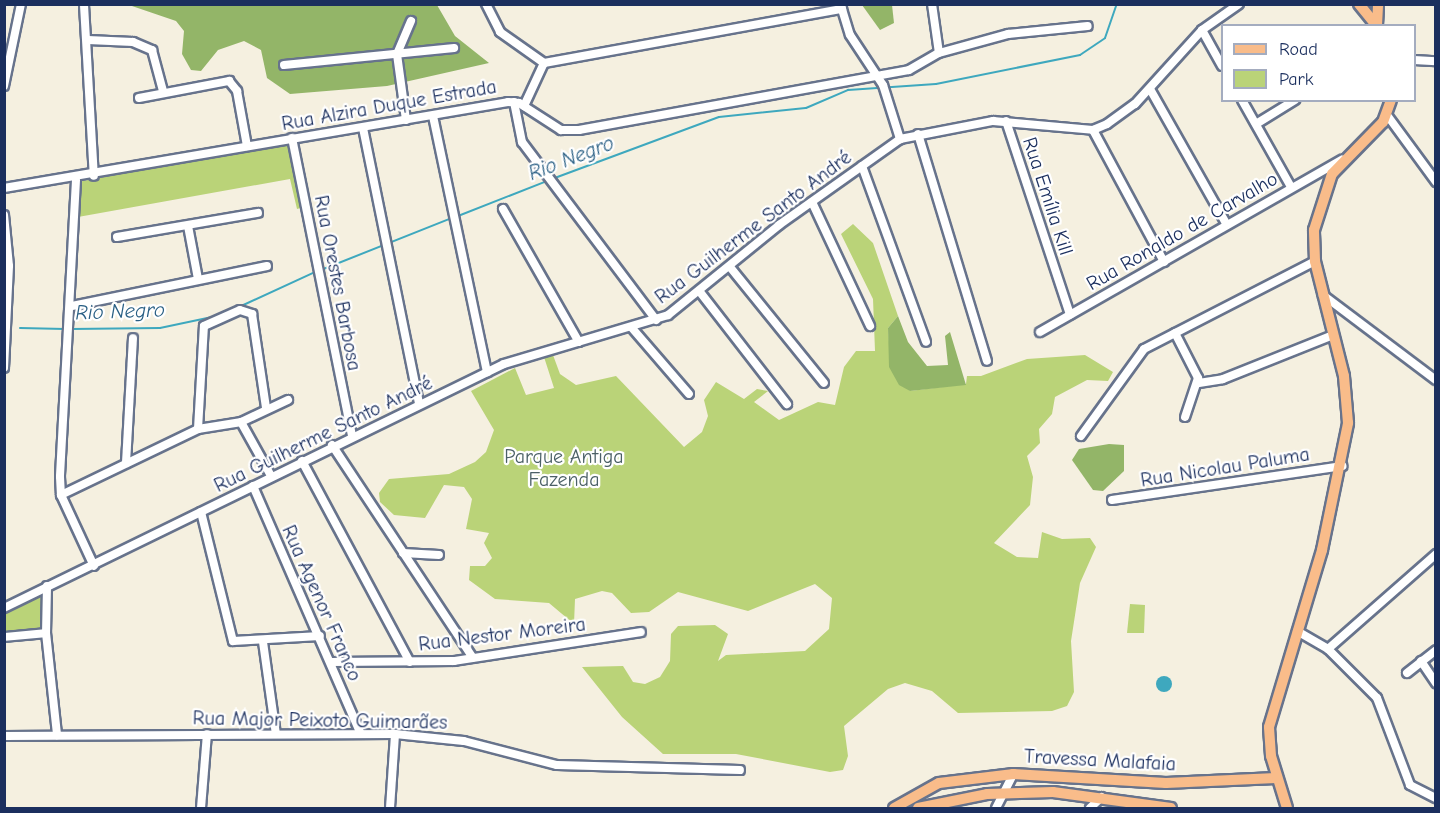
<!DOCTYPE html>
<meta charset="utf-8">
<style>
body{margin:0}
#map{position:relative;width:1440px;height:813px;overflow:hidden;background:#f5f0e0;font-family:"Comic Neue",sans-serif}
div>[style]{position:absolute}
.green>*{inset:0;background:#bad378}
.forest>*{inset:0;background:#93b568}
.water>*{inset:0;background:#3ea8be}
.round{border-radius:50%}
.stream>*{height:2px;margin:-1px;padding:0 1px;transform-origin:1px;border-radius:1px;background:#3ea8be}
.roads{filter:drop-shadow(2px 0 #67738c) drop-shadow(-2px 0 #67738c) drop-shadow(0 2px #67738c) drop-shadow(0 -2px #67738c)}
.minor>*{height:8px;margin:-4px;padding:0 4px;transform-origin:4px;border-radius:4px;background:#fff}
.major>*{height:10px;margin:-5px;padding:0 5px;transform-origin:5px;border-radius:5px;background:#f9bc8a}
span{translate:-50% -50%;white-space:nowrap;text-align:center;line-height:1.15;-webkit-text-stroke:4.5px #fff;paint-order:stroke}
.street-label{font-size:20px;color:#1b2f5e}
.park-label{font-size:20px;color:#4b6066}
.water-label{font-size:21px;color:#295f84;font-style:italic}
.frame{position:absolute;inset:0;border:6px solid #1b2f5e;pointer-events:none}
.legend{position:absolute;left:1221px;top:24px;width:195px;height:78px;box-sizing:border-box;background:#fff;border:2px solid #a4acbf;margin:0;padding:8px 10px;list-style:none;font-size:18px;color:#1b2f5e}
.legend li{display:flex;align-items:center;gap:12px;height:30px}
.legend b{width:30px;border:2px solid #a4acbf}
</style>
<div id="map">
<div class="green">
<div style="clip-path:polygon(290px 141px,304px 207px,297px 209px,290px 179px,78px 217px,78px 182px)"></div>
<div style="clip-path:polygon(853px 224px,873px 243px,898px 316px,888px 328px,890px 356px,910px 391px,966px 384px,967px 376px,981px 376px,1027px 359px,1085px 355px,1113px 372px,1108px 381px,1087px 380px,1055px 397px,1052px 414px,1039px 429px,1040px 443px,1027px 456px,1033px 477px,1030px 505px,994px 543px,1017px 557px,1038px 558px,1042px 532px,1062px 539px,1090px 538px,1096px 547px,1080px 583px,1071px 641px,1074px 692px,1067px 706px,1052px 711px,958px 713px,932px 691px,905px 683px,888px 689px,844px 726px,848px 756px,843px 770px,830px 772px,736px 754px,663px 754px,622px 717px,582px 667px,623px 666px,633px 682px,645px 684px,660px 677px,670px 661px,671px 634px,678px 626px,715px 625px,728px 634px,718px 661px,726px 655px,805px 651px,829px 629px,832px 598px,815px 584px,748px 611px,678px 592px,649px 612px,631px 613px,612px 593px,602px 591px,575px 599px,574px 624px,549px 603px,495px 599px,469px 580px,470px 566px,485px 566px,492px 558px,484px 543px,489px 533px,466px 529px,472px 499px,464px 487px,444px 485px,425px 518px,394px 515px,380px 502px,379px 493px,389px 479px,449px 474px,475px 462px,486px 452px,494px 430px,471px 391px,515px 368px,526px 395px,554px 388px,544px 357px,553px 355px,560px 374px,576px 385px,616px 376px,684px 447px,702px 432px,708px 416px,704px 400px,716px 382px,744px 399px,757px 389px,768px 391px,754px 402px,779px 420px,818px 402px,835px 405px,844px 367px,856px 351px,875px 351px,873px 299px,841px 234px)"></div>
<div style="clip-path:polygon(47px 586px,46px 631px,5px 636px,5px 609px)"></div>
<div style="clip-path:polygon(1130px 604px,1145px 605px,1144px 633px,1127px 633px)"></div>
</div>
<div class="forest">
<div style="clip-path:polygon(129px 5px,437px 5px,455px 36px,489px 63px,387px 86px,290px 94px,267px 78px,261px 50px,244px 41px,218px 50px,201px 71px,191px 70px,182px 54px,184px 31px,176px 21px)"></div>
<div style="clip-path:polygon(862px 5px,892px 5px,894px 23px,880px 30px)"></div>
<div style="clip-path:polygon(898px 316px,908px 342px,927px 366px,948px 365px,945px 336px,950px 332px,966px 385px,910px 391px,899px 385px,889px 367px,888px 328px)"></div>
<div style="clip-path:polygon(1109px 444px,1124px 445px,1124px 471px,1103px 491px,1093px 490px,1072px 460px,1079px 449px)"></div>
</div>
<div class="water">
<div class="round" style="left:1156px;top:676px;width:16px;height:16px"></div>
</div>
<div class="stream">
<div style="left:552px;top:179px;width:178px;rotate:-20.4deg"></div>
<div style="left:719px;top:117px;width:87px;rotate:-5.9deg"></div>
<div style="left:806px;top:108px;width:46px;rotate:-23.2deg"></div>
<div style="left:848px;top:90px;width:88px;rotate:-3.9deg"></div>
<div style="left:936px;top:84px;width:147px;rotate:-11.4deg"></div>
<div style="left:1080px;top:55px;width:30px;rotate:-34deg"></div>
<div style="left:1105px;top:38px;width:36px;rotate:-71deg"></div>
<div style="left:458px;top:216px;width:96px;rotate:-21.5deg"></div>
<div style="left:321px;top:270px;width:141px;rotate:-21.7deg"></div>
<div style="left:239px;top:307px;width:84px;rotate:-24.7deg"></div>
<div style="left:20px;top:328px;width:45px;rotate:1.3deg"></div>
<div style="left:71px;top:329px;width:89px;rotate:-0.6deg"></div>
<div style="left:160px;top:328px;width:58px;rotate:-11.9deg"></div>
</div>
<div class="roads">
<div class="minor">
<div style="left:486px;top:4px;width:31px;rotate:63deg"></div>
<div style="left:500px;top:32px;width:54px;rotate:35.2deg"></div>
<div style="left:932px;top:4px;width:49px;rotate:81.9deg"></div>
<div style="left:84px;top:5px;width:171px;rotate:86.7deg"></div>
<div style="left:841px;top:6px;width:30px;rotate:73deg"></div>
<div style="left:850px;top:35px;width:60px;rotate:56.6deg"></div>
<div style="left:883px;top:85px;width:57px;rotate:72.5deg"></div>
<div style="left:1202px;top:30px;width:41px;rotate:60.9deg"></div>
<div style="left:88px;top:40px;width:45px;rotate:2.5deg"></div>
<div style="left:133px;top:42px;width:21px;rotate:23deg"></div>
<div style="left:152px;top:50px;width:42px;rotate:75deg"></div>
<div style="left:1414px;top:60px;width:22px;rotate:3deg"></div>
<div style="left:544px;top:63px;width:303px;rotate:-10.3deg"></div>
<div style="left:284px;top:65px;width:171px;rotate:-5.7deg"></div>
<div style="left:4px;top:86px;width:84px;rotate:-78.3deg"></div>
<div style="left:1150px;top:89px;width:156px;rotate:60.5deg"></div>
<div style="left:139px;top:98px;width:92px;rotate:-10.7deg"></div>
<div style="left:229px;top:81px;width:13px;rotate:51deg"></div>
<div style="left:237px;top:91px;width:56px;rotate:79.7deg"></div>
<div style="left:1242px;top:100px;width:100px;rotate:60.6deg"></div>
<div style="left:514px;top:102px;width:41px;rotate:78.7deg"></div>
<div style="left:522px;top:142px;width:223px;rotate:53deg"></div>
<div style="left:524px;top:106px;width:47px;rotate:-65.1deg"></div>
<div style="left:1387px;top:115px;width:83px;rotate:53.8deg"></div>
<div style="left:433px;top:116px;width:262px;rotate:78.1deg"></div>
<div style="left:406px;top:120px;width:67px;rotate:-97.8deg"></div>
<div style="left:397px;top:54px;width:36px;rotate:-67deg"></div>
<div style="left:1006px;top:121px;width:204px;rotate:71.7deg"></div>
<div style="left:1256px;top:124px;width:46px;rotate:-31.6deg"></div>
<div style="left:363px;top:128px;width:282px;rotate:78.5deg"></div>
<div style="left:1093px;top:130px;width:150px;rotate:61.7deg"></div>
<div style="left:918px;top:134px;width:237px;rotate:73.1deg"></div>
<div style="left:292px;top:138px;width:303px;rotate:78.6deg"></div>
<div style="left:862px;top:166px;width:187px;rotate:70deg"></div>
<div style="left:76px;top:180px;width:297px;rotate:93.1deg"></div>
<div style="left:60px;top:477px;width:18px;rotate:87deg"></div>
<div style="left:61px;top:495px;width:78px;rotate:65.1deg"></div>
<div style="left:4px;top:188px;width:511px;rotate:-9.68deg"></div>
<div style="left:508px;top:102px;width:11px;rotate:5deg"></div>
<div style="left:519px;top:103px;width:50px;rotate:32.7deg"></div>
<div style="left:561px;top:130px;width:18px"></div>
<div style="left:579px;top:130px;width:335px;rotate:-10.3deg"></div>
<div style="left:909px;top:70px;width:34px;rotate:-30deg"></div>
<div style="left:939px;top:53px;width:72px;rotate:-15.4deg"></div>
<div style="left:1008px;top:34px;width:80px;rotate:-5.7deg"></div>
<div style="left:812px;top:202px;width:137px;rotate:64.9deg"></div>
<div style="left:503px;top:209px;width:153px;rotate:60.3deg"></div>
<div style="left:4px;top:215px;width:51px;rotate:84.4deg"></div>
<div style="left:9px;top:266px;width:102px;rotate:92.8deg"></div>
<div style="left:188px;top:226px;width:54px;rotate:79.3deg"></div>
<div style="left:117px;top:237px;width:143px;rotate:-9.7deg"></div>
<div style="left:730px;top:267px;width:149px;rotate:51deg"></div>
<div style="left:700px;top:292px;width:142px;rotate:52.2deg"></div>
<div style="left:1323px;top:295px;width:141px;rotate:37deg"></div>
<div style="left:72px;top:306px;width:199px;rotate:-11.6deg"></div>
<div style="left:632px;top:328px;width:87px;rotate:49.2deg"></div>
<div style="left:1040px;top:332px;width:348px;rotate:-29.7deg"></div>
<div style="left:1175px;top:333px;width:51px;rotate:62.9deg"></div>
<div style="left:1198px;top:378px;width:41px;rotate:108.4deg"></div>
<div style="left:1199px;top:383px;width:24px;rotate:-9deg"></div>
<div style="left:1223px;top:379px;width:118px;rotate:-21.8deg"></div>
<div style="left:241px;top:422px;width:62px;rotate:60.9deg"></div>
<div style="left:198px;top:429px;width:103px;rotate:-86.7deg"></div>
<div style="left:204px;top:326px;width:39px;rotate:-24deg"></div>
<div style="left:240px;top:310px;width:13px;rotate:18deg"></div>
<div style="left:252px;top:314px;width:95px;rotate:81.5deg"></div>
<div style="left:1081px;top:436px;width:107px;rotate:-54.1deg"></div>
<div style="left:1144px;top:349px;width:192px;rotate:-27.2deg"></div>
<div style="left:332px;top:445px;width:255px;rotate:56.5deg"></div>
<div style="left:302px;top:461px;width:228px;rotate:61.8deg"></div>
<div style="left:126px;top:463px;width:125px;rotate:-86.8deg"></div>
<div style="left:253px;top:486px;width:270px;rotate:66.5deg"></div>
<div style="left:61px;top:495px;width:152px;rotate:-25.7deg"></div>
<div style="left:198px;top:429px;width:44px;rotate:-9.2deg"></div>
<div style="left:241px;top:422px;width:52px;rotate:-25.1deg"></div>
<div style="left:1112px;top:500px;width:233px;rotate:-8.4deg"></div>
<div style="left:201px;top:512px;width:133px;rotate:76.1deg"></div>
<div style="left:233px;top:641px;width:87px;rotate:-3.3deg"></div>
<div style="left:403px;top:553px;width:36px;rotate:3deg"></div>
<div style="left:47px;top:586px;width:47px;rotate:91.2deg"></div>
<div style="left:46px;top:633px;width:103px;rotate:83.8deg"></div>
<div style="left:4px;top:608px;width:556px;rotate:-26.01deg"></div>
<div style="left:504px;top:364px;width:171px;rotate:-16.6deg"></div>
<div style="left:668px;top:315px;width:143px;rotate:-39deg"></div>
<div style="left:779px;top:225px;width:148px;rotate:-35.4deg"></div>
<div style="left:900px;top:139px;width:95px;rotate:-11deg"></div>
<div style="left:993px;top:121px;width:100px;rotate:5.1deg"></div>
<div style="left:1093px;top:130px;width:15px;rotate:-23deg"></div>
<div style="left:1107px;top:124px;width:34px;rotate:-36deg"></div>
<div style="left:1135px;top:104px;width:100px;rotate:-47.8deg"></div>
<div style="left:1202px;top:30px;width:45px;rotate:-35.1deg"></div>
<div style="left:1297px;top:631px;width:36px;rotate:30deg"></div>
<div style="left:1328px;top:649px;width:144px;rotate:-41.3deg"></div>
<div style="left:4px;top:637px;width:42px;rotate:-5.4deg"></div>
<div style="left:263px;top:642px;width:93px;rotate:82deg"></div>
<div style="left:1328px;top:649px;width:69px;rotate:45deg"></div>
<div style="left:1377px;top:698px;width:93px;rotate:69.2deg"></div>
<div style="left:1410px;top:785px;width:29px;rotate:27deg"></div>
<div style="left:1421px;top:661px;width:27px;rotate:56deg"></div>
<div style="left:331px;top:662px;width:123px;rotate:-0.5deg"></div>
<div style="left:454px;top:661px;width:189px;rotate:-8.8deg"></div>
<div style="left:1407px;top:673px;width:37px;rotate:-38deg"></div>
<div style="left:4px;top:736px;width:391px;rotate:-0.3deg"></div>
<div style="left:395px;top:734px;width:69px;rotate:5.8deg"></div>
<div style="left:464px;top:741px;width:96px;rotate:14.5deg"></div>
<div style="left:557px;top:765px;width:183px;rotate:1.6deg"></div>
<div style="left:201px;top:808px;width:74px;rotate:-85.4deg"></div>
<div style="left:390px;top:808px;width:74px;rotate:-86.1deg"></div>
<div style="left:996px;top:808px;width:38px;rotate:-63deg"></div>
<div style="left:1090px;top:808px;width:16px;rotate:-43deg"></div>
</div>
<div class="major">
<div style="left:1359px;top:4px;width:28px;rotate:51deg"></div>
<div style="left:1377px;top:25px;width:20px;rotate:-87deg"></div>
<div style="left:894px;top:808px;width:51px;rotate:-29.1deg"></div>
<div style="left:939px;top:783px;width:75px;rotate:-6.9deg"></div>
<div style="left:1013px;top:774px;width:153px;rotate:3.4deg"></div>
<div style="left:1166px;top:783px;width:110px;rotate:-2.6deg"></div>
<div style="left:918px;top:808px;width:70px;rotate:-11.5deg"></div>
<div style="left:987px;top:794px;width:66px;rotate:-1.7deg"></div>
<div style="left:1053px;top:792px;width:119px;rotate:7.7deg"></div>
<div style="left:1287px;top:808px;width:54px;rotate:-107.1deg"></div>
<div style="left:1271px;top:756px;width:29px;rotate:-94deg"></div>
<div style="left:1269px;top:727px;width:185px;rotate:-73.3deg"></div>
<div style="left:1322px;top:550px;width:130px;rotate:-78.4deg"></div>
<div style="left:1348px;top:423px;width:47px;rotate:-94.9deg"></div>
<div style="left:1344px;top:376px;width:119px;rotate:-104.2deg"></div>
<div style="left:1315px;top:261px;width:31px;rotate:-92deg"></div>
<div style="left:1314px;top:230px;width:59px;rotate:-72.2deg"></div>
<div style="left:1332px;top:174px;width:73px;rotate:-45.6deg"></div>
<div style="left:1383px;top:122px;width:23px;rotate:-70deg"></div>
</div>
</div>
<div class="street-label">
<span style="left:389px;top:105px;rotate:-10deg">Rua Alzira Duque Estrada</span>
<span style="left:1048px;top:196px;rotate:72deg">Rua Emília Kill</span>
<span style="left:753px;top:227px;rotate:-37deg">Rua Guilherme Santo André</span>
<span style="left:1182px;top:231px;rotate:-30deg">Rua Ronaldo de Carvalho</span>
<span style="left:338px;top:283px;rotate:79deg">Rua Orestes Barbosa</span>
<span style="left:323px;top:434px;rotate:-26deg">Rua Guilherme Santo André</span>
<span style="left:1225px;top:467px;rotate:-9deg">Rua Nicolau Paluma</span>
<span style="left:322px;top:603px;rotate:66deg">Rua Agenor Franco</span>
<span style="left:502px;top:634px;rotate:-7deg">Rua Nestor Moreira</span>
<span style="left:320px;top:720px;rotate:1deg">Rua Major Peixoto Guimarães</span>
<span style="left:1100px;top:760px;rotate:3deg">Travessa Malafaia</span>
</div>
<div class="park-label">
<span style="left:564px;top:468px">Parque Antiga<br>Fazenda</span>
</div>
<div class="water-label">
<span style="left:571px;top:158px;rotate:-21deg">Rio Negro</span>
<span style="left:120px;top:311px;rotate:-2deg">Rio Negro</span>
</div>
<div class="frame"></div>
<ul class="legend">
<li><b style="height:8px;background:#f9bc8a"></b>Road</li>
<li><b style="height:16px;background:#bad378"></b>Park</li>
</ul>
</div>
